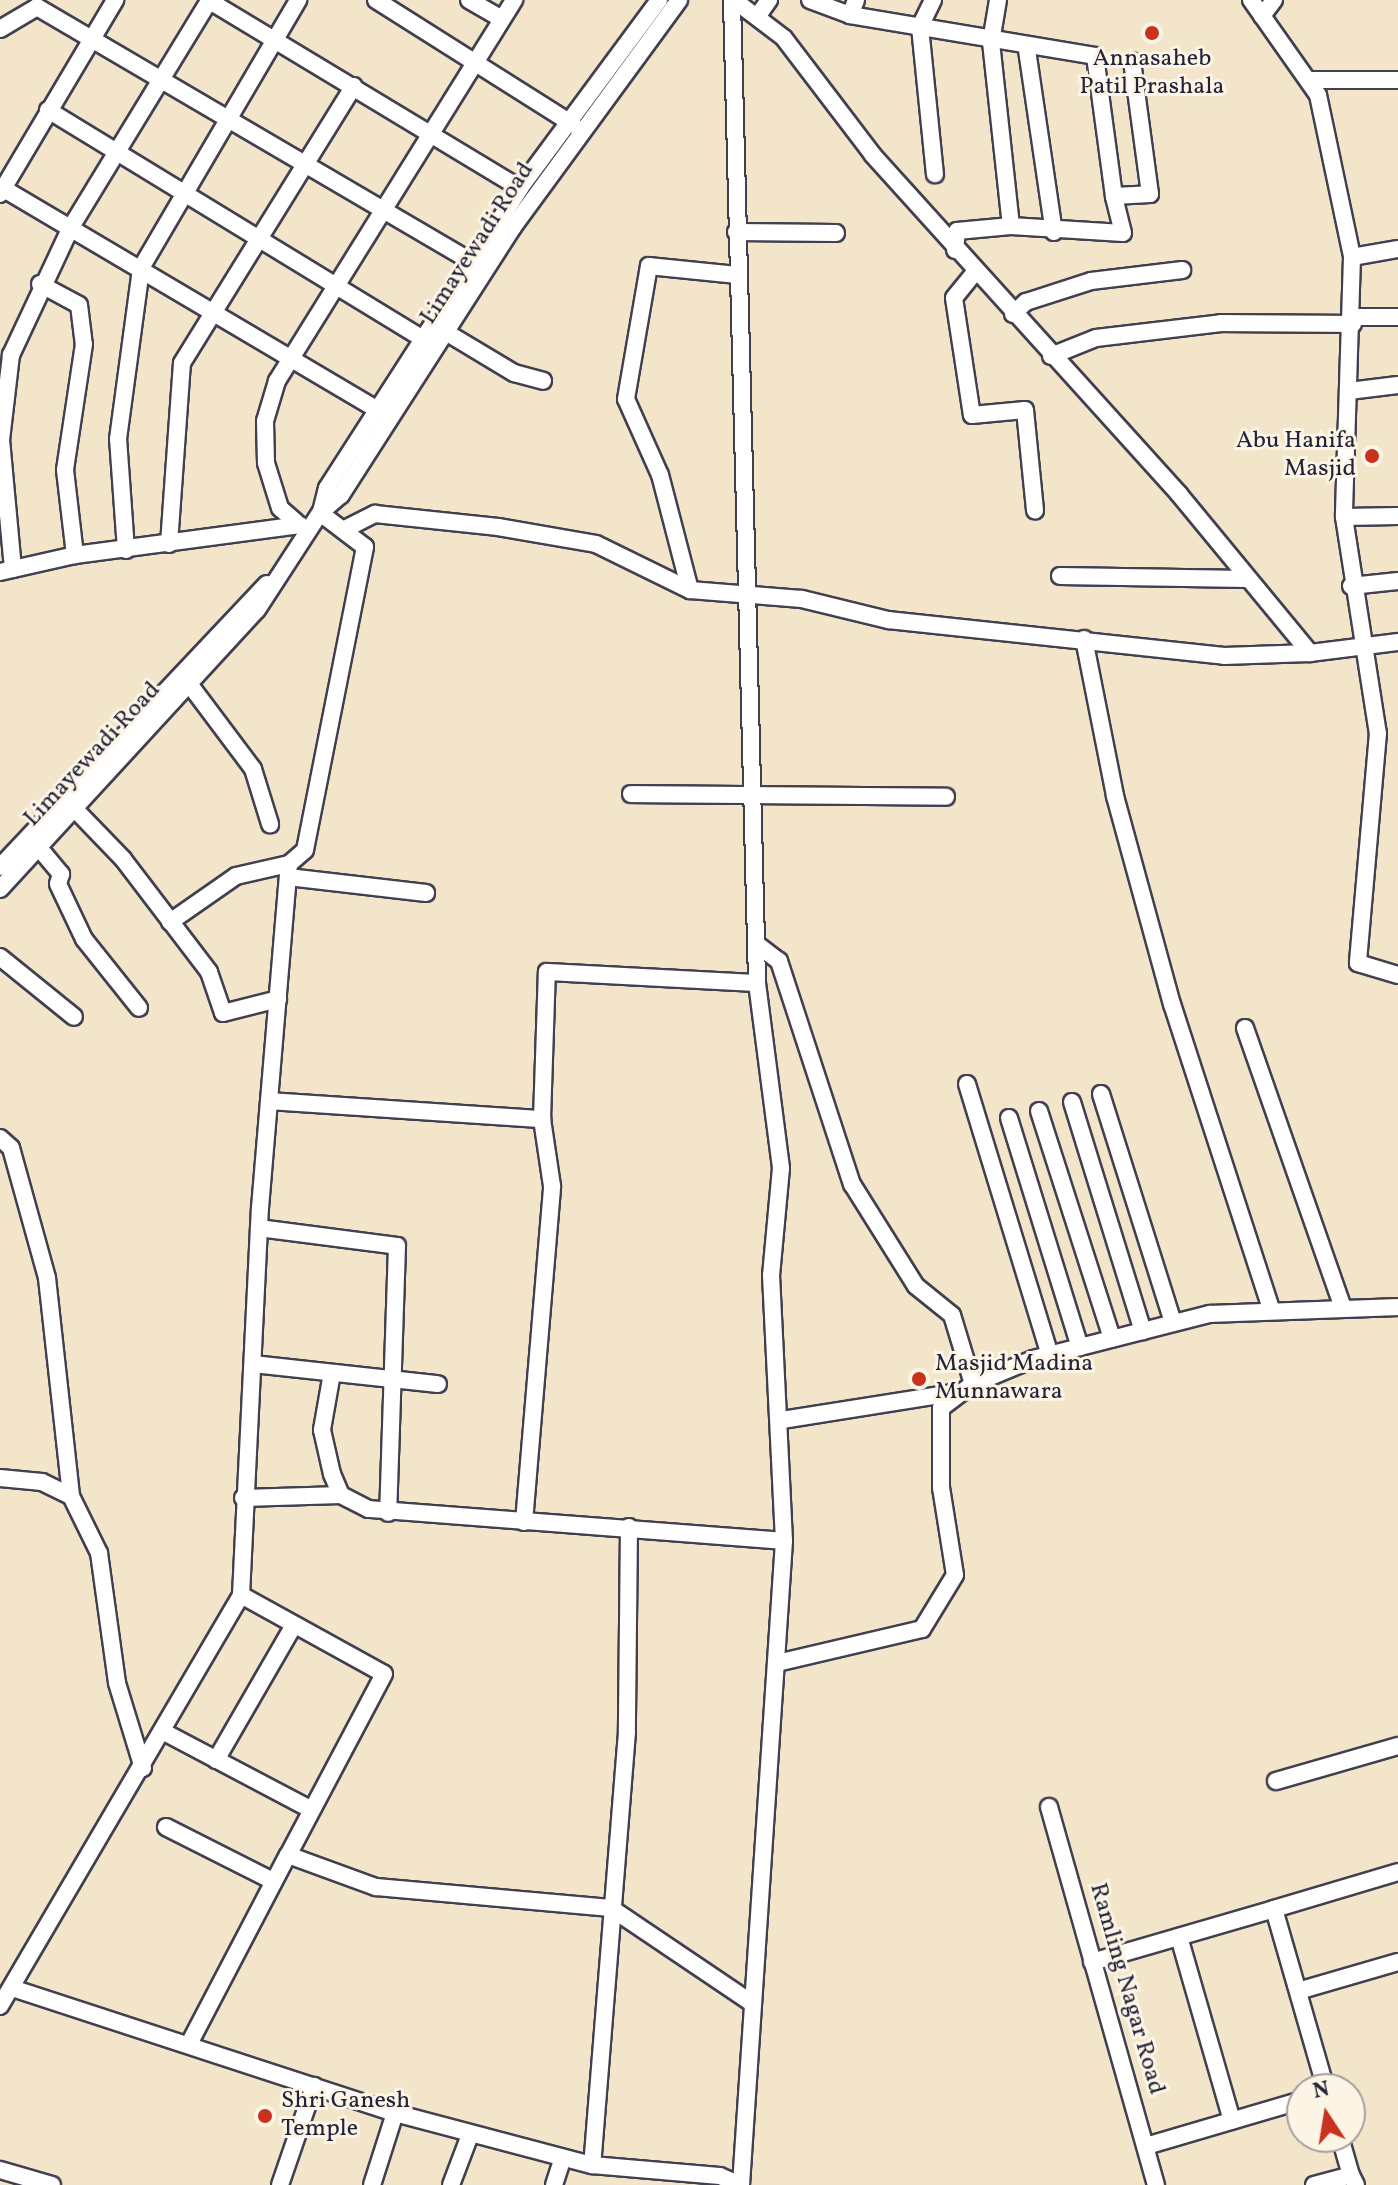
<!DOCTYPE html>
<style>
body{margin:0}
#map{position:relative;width:1398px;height:2185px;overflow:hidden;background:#f2e5c9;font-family:Vollkorn,serif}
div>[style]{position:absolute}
.roads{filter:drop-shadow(2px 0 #413f50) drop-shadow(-2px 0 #413f50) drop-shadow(0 2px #413f50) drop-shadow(0 -2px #413f50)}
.minor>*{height:16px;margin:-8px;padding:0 8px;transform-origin:8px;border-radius:8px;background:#fff}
.dots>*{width:22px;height:22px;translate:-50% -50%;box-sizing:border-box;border:4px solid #fcf5e5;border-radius:50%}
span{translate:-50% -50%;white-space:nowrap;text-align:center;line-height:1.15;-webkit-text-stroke:6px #fcf5e5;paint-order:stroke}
.poi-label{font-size:24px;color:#22223b}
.right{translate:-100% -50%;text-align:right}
.left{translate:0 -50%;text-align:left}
.street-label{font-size:24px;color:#22223b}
.north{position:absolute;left:1286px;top:2073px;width:80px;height:80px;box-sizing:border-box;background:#fcf5e5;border:2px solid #a5a1a1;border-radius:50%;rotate:348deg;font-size:22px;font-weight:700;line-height:32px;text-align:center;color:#22223b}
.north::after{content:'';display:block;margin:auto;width:28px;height:36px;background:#c8321e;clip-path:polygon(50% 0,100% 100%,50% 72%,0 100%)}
</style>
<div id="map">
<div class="roads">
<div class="minor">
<div style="left:208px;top:0;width:364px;rotate:31.1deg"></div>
<div style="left:376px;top:0;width:234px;rotate:32.3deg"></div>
<div style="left:469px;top:0;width:38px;rotate:30deg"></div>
<div style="left:732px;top:0;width:983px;rotate:88.54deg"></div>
<div style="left:757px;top:983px;width:187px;rotate:82.6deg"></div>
<div style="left:781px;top:1168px;width:107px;rotate:95.3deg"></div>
<div style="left:771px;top:1275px;width:266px;rotate:87.2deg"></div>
<div style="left:784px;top:1541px;width:645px;rotate:93.82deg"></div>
<div style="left:810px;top:0;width:43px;rotate:20.6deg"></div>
<div style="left:850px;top:15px;width:248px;rotate:9.5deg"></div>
<div style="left:1095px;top:56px;width:141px;rotate:82.3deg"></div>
<div style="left:933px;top:0;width:30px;rotate:116deg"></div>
<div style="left:920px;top:27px;width:148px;rotate:84.2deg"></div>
<div style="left:998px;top:0;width:43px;rotate:99.5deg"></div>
<div style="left:991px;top:42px;width:185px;rotate:83.8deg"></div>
<div style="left:1251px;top:0;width:116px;rotate:54.8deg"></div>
<div style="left:1318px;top:95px;width:166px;rotate:78.1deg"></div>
<div style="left:1352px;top:257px;width:260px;rotate:91.8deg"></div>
<div style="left:1344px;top:517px;width:219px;rotate:81.1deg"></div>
<div style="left:1378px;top:733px;width:231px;rotate:95deg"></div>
<div style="left:1358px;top:963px;width:42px;rotate:16.7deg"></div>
<div style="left:850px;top:15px;width:16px;rotate:-68deg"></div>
<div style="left:1262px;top:16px;width:20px;rotate:-53deg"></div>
<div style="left:757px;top:17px;width:21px;rotate:-55deg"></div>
<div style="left:0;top:29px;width:43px;rotate:-30.7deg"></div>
<div style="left:37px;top:7px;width:504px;rotate:30.38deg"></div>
<div style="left:1027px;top:50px;width:184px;rotate:81.6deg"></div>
<div style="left:1308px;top:80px;width:90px"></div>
<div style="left:48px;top:110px;width:439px;rotate:31.4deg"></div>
<div style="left:4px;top:189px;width:434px;rotate:30.6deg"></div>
<div style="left:0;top:194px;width:226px;rotate:-59.3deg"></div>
<div style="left:736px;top:232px;width:100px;rotate:0.6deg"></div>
<div style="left:955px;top:250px;width:19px;rotate:-84deg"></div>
<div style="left:957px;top:231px;width:54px;rotate:-5.3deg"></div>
<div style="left:1011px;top:226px;width:112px;rotate:3.6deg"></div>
<div style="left:1123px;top:233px;width:38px;rotate:-104deg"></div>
<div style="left:1114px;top:196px;width:36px;rotate:-3deg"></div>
<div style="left:1150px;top:194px;width:134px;rotate:-97.7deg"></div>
<div style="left:1352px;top:257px;width:47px;rotate:-9.9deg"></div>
<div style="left:975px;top:272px;width:33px;rotate:129deg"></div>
<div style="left:954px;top:298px;width:118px;rotate:81.3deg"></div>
<div style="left:972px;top:415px;width:53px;rotate:-5.4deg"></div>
<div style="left:1025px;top:410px;width:101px;rotate:84.3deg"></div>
<div style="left:40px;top:284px;width:44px;rotate:28.3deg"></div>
<div style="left:79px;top:305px;width:39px;rotate:83deg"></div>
<div style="left:84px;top:344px;width:127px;rotate:98.6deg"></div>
<div style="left:65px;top:470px;width:86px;rotate:83.3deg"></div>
<div style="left:1013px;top:314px;width:18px;rotate:-43deg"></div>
<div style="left:1026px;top:302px;width:68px;rotate:-17.9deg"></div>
<div style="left:1091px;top:281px;width:92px;rotate:-6.9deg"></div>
<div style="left:1353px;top:317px;width:45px"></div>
<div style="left:449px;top:334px;width:76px;rotate:31deg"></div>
<div style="left:514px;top:373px;width:30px;rotate:15deg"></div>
<div style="left:1051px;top:356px;width:48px;rotate:-21.8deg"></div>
<div style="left:1096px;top:338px;width:126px;rotate:-6.8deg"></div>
<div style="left:1221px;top:323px;width:132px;rotate:0.4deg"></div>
<div style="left:1349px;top:391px;width:49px;rotate:-7deg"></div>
<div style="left:321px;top:512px;width:25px;rotate:-76deg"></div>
<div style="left:327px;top:488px;width:357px;rotate:-57.2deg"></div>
<div style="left:520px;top:188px;width:234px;rotate:-53.5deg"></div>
<div style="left:1344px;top:517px;width:54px;rotate:-1.1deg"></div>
<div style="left:296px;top:522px;width:21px;rotate:-139deg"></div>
<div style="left:280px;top:508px;width:47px;rotate:-107.3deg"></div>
<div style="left:266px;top:463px;width:42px;rotate:-91.4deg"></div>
<div style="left:265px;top:421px;width:42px;rotate:-73.3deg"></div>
<div style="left:277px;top:381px;width:449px;rotate:-58.1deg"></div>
<div style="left:345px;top:529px;width:34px;rotate:-27deg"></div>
<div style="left:375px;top:514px;width:124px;rotate:6deg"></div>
<div style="left:498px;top:527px;width:99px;rotate:9.8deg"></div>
<div style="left:596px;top:544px;width:105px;rotate:26.1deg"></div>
<div style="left:690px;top:590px;width:112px;rotate:4.6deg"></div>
<div style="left:802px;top:599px;width:89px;rotate:13.7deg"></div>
<div style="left:888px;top:620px;width:338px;rotate:6.1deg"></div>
<div style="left:1224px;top:656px;width:86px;rotate:-2deg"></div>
<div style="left:1310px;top:653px;width:206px;rotate:-129.5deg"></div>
<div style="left:1179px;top:494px;width:457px;rotate:-132.1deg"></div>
<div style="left:873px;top:155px;width:147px;rotate:-127.3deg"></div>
<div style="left:784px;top:38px;width:63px;rotate:-142.8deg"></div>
<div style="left:169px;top:544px;width:181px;rotate:-85.9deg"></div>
<div style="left:182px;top:363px;width:326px;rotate:-58.2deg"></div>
<div style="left:126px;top:550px;width:111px;rotate:-94.1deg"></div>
<div style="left:118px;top:439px;width:173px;rotate:-82.3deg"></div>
<div style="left:141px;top:268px;width:311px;rotate:-59.6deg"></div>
<div style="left:13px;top:569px;width:130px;rotate:-95.3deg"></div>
<div style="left:1px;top:440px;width:86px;rotate:-83.3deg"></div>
<div style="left:11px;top:355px;width:141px;rotate:-64.9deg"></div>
<div style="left:71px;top:227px;width:265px;rotate:-58.6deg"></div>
<div style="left:0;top:572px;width:77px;rotate:-12.8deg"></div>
<div style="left:75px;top:555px;width:227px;rotate:-7.6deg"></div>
<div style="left:1060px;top:576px;width:187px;rotate:0.9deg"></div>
<div style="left:1351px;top:586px;width:47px;rotate:-6.1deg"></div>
<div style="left:690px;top:590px;width:119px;rotate:-104.6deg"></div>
<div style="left:660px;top:475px;width:83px;rotate:-114.1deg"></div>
<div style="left:626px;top:399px;width:135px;rotate:-80.2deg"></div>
<div style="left:649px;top:266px;width:88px;rotate:5.8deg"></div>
<div style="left:1084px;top:639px;width:160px;rotate:78.8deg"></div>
<div style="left:1115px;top:796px;width:216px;rotate:74.7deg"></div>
<div style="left:1172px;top:1004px;width:323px;rotate:72deg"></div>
<div style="left:1310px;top:653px;width:89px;rotate:-7.1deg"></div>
<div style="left:190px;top:685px;width:105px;rotate:53.1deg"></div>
<div style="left:253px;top:769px;width:58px;rotate:72.8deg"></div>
<div style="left:631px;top:794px;width:315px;rotate:0.5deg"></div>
<div style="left:69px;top:803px;width:78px;rotate:46deg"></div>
<div style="left:123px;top:859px;width:142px;rotate:52.7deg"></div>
<div style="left:209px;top:972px;width:43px;rotate:71.1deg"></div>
<div style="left:223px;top:1013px;width:57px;rotate:-14.3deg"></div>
<div style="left:40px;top:849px;width:33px;rotate:50deg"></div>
<div style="left:61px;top:874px;width:10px;rotate:107deg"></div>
<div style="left:58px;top:884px;width:61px;rotate:64.7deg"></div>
<div style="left:84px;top:939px;width:88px;rotate:51.4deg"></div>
<div style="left:0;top:867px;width:389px;rotate:-46.7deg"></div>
<div style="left:288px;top:877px;width:139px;rotate:6.6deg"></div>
<div style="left:0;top:889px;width:379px;rotate:-47.4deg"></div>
<div style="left:257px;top:610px;width:116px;rotate:-57deg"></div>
<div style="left:320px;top:513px;width:28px;rotate:-41deg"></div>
<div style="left:341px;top:495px;width:318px;rotate:-57.3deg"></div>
<div style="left:513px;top:227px;width:281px;rotate:-53.8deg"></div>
<div style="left:170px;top:922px;width:80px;rotate:-34.9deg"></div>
<div style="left:236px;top:876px;width:54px;rotate:-12.8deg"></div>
<div style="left:759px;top:946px;width:25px;rotate:37deg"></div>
<div style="left:779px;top:961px;width:235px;rotate:71.9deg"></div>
<div style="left:852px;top:1184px;width:120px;rotate:57.9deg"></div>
<div style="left:916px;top:1286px;width:46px;rotate:38.9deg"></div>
<div style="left:952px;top:1315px;width:72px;rotate:73.1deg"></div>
<div style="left:0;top:957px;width:95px;rotate:39deg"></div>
<div style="left:1245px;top:1028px;width:293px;rotate:70.7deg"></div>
<div style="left:967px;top:1084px;width:283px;rotate:73deg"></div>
<div style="left:1101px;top:1094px;width:240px;rotate:72.5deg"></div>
<div style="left:269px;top:1101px;width:274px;rotate:3.8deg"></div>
<div style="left:1072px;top:1102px;width:240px;rotate:72.8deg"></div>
<div style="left:1039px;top:1111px;width:239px;rotate:72.2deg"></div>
<div style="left:1009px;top:1118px;width:240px;rotate:72.8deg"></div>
<div style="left:0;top:1138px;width:15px;rotate:42deg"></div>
<div style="left:11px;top:1148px;width:135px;rotate:74.5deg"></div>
<div style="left:47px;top:1278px;width:219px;rotate:83.7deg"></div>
<div style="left:259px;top:1228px;width:139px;rotate:7.4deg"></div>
<div style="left:397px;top:1246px;width:267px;rotate:91.9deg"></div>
<div style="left:253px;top:1364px;width:186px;rotate:6.2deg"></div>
<div style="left:332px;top:1373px;width:58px;rotate:100deg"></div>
<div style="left:322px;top:1430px;width:45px;rotate:77.2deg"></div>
<div style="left:332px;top:1474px;width:23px;rotate:67deg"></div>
<div style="left:341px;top:1495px;width:31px;rotate:27deg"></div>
<div style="left:369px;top:1509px;width:416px;rotate:4.4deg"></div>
<div style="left:782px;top:1420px;width:178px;rotate:-9deg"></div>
<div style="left:0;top:1478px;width:42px;rotate:5.4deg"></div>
<div style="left:42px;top:1482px;width:32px;rotate:26deg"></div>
<div style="left:71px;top:1496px;width:64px;rotate:63.8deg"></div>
<div style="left:99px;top:1553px;width:131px;rotate:82.1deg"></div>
<div style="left:117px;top:1683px;width:89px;rotate:73deg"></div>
<div style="left:243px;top:1498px;width:98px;rotate:-1.8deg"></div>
<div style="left:524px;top:1522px;width:337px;rotate:-85.2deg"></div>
<div style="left:552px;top:1186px;width:68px;rotate:-98.5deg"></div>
<div style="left:542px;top:1119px;width:147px;rotate:-88.1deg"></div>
<div style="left:547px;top:972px;width:210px;rotate:3deg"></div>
<div style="left:629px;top:1527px;width:205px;rotate:90.6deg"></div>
<div style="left:627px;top:1732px;width:434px;rotate:94.6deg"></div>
<div style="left:592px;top:2165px;width:128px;rotate:4.9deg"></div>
<div style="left:720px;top:2176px;width:22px;rotate:24deg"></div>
<div style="left:241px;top:1595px;width:163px;rotate:28.9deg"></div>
<div style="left:384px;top:1674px;width:205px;rotate:117.9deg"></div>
<div style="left:288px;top:1855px;width:94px;rotate:20deg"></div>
<div style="left:376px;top:1887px;width:236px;rotate:5.1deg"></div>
<div style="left:611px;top:1908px;width:170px;rotate:34deg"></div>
<div style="left:777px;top:1663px;width:149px;rotate:-13.2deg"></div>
<div style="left:922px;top:1629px;width:63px;rotate:-58.6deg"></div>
<div style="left:955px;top:1575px;width:88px;rotate:-99.1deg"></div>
<div style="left:941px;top:1488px;width:80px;rotate:-90deg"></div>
<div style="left:941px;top:1408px;width:40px;rotate:-37deg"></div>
<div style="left:973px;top:1384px;width:65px;rotate:-22.6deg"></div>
<div style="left:1033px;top:1359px;width:183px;rotate:-14.3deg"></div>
<div style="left:1210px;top:1314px;width:188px;rotate:-2.1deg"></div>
<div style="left:164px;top:1732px;width:167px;rotate:27.8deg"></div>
<div style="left:216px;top:1760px;width:156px;rotate:-60deg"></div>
<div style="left:1276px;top:1781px;width:127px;rotate:-16deg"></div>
<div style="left:1049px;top:1807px;width:393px;rotate:74.2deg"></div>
<div style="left:166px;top:1827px;width:120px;rotate:26.8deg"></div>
<div style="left:1274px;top:1909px;width:129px;rotate:-16.6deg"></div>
<div style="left:1179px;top:1937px;width:191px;rotate:73.9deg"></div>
<div style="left:1092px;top:1962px;width:190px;rotate:-16.2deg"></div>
<div style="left:1274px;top:1909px;width:187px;rotate:73.9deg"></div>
<div style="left:12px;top:1988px;width:403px;rotate:18.1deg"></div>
<div style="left:395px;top:2113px;width:204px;rotate:14.8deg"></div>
<div style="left:1298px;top:1991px;width:104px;rotate:-16.2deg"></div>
<div style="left:0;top:2006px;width:476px;rotate:-59.6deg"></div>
<div style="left:241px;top:1595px;width:387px;rotate:-87.2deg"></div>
<div style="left:260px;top:1208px;width:345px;rotate:-85.2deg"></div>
<div style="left:289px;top:864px;width:21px;rotate:-41deg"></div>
<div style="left:305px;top:850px;width:309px;rotate:-78.8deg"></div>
<div style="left:365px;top:547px;width:56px;rotate:-142.9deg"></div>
<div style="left:189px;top:2044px;width:213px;rotate:-62.4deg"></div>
<div style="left:1340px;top:2137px;width:40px;rotate:74deg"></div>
<div style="left:1146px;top:2146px;width:163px;rotate:-16.4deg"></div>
<div style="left:0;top:2170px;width:54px;rotate:16.1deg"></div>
<div style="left:280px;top:2185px;width:105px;rotate:-71deg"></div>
<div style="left:372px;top:2185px;width:76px;rotate:-72.3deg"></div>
<div style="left:451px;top:2185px;width:53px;rotate:-69.2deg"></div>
<div style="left:554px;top:2185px;width:25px;rotate:-72deg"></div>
<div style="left:1314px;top:2185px;width:38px;rotate:-15deg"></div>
<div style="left:1351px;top:2175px;width:11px;rotate:63deg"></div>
</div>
</div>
<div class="dots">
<div style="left:1152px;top:33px;background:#c8321e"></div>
<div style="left:1372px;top:456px;background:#c8321e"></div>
<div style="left:919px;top:1379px;background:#c8321e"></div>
<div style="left:265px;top:2116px;background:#c8321e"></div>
</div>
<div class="poi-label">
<span style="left:1152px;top:74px">Annasaheb<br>Patil Prashala</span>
<span class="right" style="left:1356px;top:456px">Abu Hanifa<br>Masjid</span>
<span class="left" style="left:935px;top:1379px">Masjid Madina<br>Munnawara</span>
<span class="left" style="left:281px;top:2116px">Shri Ganesh<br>Temple</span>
</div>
<div class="street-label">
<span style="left:478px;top:244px;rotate:-57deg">Limayewadi Road</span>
<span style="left:93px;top:755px;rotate:-47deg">Limayewadi Road</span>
<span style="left:1126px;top:1989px;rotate:74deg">Ramling Nagar Road</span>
</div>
<div class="north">N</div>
</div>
